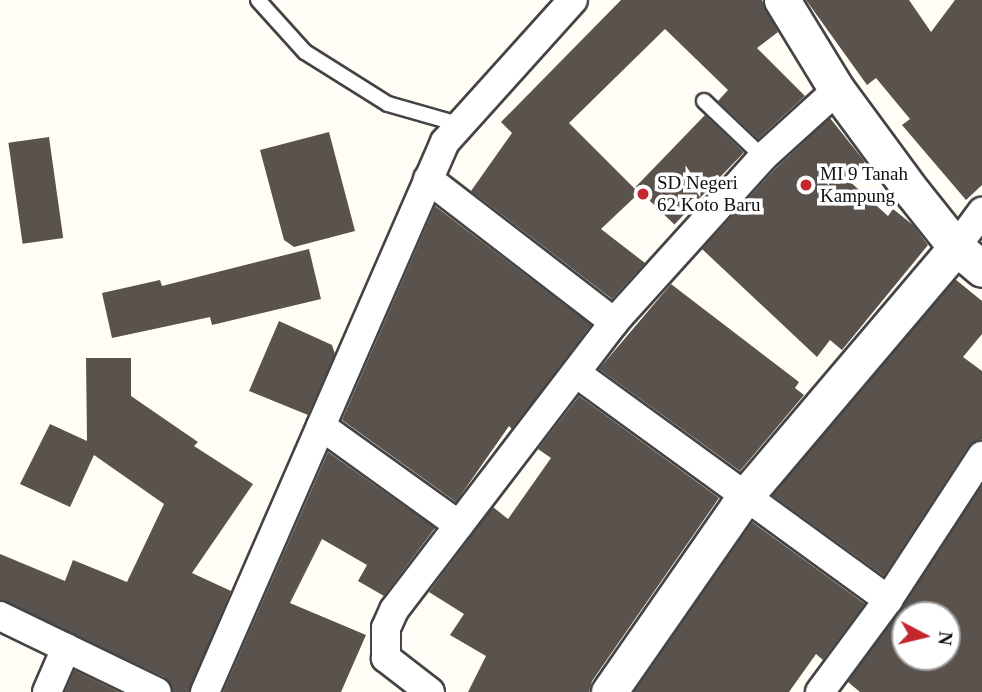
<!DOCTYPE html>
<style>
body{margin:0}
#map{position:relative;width:982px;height:692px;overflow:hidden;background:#fffdf5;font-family:"Times New Roman",serif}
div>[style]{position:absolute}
.building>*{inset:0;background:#5a524d;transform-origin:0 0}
.roads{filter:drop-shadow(2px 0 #444) drop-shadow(-2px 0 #444) drop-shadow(0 2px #444) drop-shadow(0 -2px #444)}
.service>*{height:14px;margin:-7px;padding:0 7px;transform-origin:7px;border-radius:7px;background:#fff}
.minor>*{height:28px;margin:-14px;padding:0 14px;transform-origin:14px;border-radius:14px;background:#fff}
.tertiary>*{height:35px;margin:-17.5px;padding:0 17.5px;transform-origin:17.5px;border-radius:17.5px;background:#fff}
.dots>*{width:19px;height:19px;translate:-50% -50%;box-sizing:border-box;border:4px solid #fff;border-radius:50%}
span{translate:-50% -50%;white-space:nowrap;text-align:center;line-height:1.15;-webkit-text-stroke:7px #fff;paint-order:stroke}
.poi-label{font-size:19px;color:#111}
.left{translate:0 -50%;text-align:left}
.north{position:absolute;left:891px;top:601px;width:70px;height:70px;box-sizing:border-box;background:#fff;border:2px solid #a0a0a0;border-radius:50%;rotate:97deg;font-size:19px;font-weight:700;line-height:28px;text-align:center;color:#111}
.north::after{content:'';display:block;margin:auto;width:24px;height:32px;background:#c4262e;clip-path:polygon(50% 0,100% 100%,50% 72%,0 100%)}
</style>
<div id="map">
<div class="building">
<div style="clip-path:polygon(621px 0,762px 0,778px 32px,757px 48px,805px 96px,758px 139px,718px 101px,728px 90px,665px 29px,569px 123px,639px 193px,601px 229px,645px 263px,612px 299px,471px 191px,512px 133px,501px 122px)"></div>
<div style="clip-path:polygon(806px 0,909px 0,931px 32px,955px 0,982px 0,982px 185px,966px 200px,902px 125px,910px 119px,876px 78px,867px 85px)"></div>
<div style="left:705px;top:115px;width:54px;height:100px;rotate:44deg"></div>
<div style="clip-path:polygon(830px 118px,865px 162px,848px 180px,888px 216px,893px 209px,913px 225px,928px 245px,842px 350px,830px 340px,817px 357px,702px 249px,775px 169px)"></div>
<div style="clip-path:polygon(329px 132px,355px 231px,294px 247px,284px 240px,260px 150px)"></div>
<div style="left:49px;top:137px;width:102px;height:41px;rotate:82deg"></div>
<div style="clip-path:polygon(435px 206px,591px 325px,512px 429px,509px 426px,456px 502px,342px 420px)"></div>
<div style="clip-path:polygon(309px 249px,321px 299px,212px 325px,210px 317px,112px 338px,102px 293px,160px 280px,162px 286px)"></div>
<div style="clip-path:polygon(955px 279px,982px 301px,982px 334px,963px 357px,982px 371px,982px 439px,968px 447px,884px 576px,772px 495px)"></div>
<div style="clip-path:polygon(671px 284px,799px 382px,795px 388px,804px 395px,740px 471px,599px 369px)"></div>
<div style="clip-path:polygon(279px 321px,332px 345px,335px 354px,308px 415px,249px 391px)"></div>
<div style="clip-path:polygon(86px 358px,131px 358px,131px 396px,198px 442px,194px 446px,253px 484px,192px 573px,231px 591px,189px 692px,173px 692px,164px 677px,0 600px,0 554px,65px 581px,73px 560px,127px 582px,164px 504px,94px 455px,70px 507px,20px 484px,50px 424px,87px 441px)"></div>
<div style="clip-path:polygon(579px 396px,719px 498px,592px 681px,589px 692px,468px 692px,486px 656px,450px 635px,464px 614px,429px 592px,493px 507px,508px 519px,551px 458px,538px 449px)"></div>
<div style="clip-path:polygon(328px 452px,435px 528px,384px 596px,358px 581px,367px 565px,322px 539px,290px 603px,366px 635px,341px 692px,223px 692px)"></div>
<div style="clip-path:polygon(evenodd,982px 486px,982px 692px,860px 692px,848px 682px,982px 486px,905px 615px,947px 615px,947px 657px,905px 657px,905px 615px)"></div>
<div style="clip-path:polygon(752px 522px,865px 604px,823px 660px,816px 654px,789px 692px,634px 692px)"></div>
<div style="clip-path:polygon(74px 670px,119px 692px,65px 692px)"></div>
</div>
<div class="roads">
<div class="service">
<div style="left:258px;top:0;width:70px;rotate:47.9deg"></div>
<div style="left:305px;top:52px;width:98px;rotate:32.1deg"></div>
<div style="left:388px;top:104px;width:73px;rotate:15.9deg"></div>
<div style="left:704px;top:101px;width:81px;rotate:43.5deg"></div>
</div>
<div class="minor">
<div style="left:428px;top:179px;width:235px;rotate:37.6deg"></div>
<div style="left:956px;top:247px;width:44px;rotate:-53.4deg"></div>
<div style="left:576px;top:373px;width:386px;rotate:36deg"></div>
<div style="left:321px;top:426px;width:170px;rotate:35.7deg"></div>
<div style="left:0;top:616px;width:174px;rotate:25.8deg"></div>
<div style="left:47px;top:692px;width:48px;rotate:-66.6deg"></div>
<div style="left:205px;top:692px;width:600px;rotate:-66.43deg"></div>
<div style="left:445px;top:142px;width:191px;rotate:-48deg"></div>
<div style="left:430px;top:692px;width:56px;rotate:-142.3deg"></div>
<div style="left:386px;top:658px;width:30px;rotate:-90deg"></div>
<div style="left:386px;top:628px;width:20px;rotate:-66deg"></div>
<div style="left:394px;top:610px;width:362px;rotate:-52.6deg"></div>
<div style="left:614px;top:322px;width:222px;rotate:-47.9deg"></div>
<div style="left:763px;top:157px;width:100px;rotate:-42.2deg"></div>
<div style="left:820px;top:692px;width:114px;rotate:-53.5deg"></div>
<div style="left:888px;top:600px;width:172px;rotate:-56.9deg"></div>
</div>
<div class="tertiary">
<div style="left:782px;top:0;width:105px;rotate:58.6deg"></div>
<div style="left:837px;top:90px;width:128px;rotate:53.6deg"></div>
<div style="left:913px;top:193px;width:69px;rotate:51.5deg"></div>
<div style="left:956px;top:247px;width:34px;rotate:40deg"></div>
<div style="left:609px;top:692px;width:240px;rotate:-55.2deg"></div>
<div style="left:746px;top:495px;width:325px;rotate:-49.7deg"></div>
</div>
</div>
<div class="dots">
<div style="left:806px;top:185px;background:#c4262e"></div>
<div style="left:643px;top:194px;background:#c4262e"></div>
</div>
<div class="poi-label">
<span class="left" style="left:820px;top:185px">MI 9 Tanah<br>Kampung</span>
<span class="left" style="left:657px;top:194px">SD Negeri<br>62 Koto Baru</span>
</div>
<div class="north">N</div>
</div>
